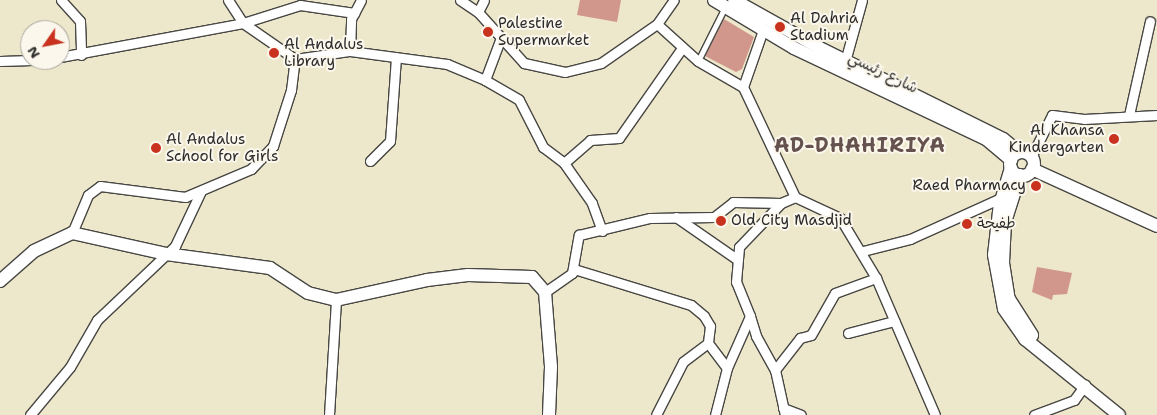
<!DOCTYPE html>
<meta charset="utf-8">
<style>
body{margin:0}
#map{position:relative;width:1157px;height:415px;overflow:hidden;background:#ede7cb;font-family:"Shantell Sans","Playpen Sans Arabic",sans-serif}
div>[style]{position:absolute}
.building>*{inset:0;background:#d1978c}
.roads{filter:drop-shadow(1px 0 #484743) drop-shadow(-1px 0 #484743) drop-shadow(0 1px #484743) drop-shadow(0 -1px #484743)}
.lane>*{height:4.5px;margin:-2.25px;padding:0 2.25px;transform-origin:2.25px;border-radius:2.25px;background:#fff}
.street>*{height:9px;margin:-4.5px;padding:0 4.5px;transform-origin:4.5px;border-radius:4.5px;background:#fff}
.secondary>*{height:12px;margin:-6px;padding:0 6px;transform-origin:6px;border-radius:6px;background:#fff}
.secondary>.ring{margin:-6px;padding:0;box-sizing:content-box;background:none;border:12px solid #fff;border-radius:50%}
.dots>*{width:14px;height:14px;translate:-50% -50%;box-sizing:border-box;border:2px solid #fbf7ec;border-radius:50%}
span{translate:-50% -50%;white-space:nowrap;text-align:center;line-height:1.15;-webkit-text-stroke:4px #fbf7ec;paint-order:stroke}
.poi-label{font-size:15px;color:#2b2b2b}
.left{translate:0 -50%;text-align:left}
.right{translate:-100% -50%;text-align:right}
.street-label{font-size:15px;color:#2b2b2b}
.district-label{font-size:20px;color:#65514d;font-weight:700;letter-spacing:1px}
.north{position:absolute;left:20px;top:20px;width:50px;height:50px;box-sizing:border-box;background:#fbf7ec;border:1px solid #a8a59f;border-radius:50%;rotate:237deg;font-size:14px;font-weight:700;line-height:20px;text-align:center;color:#2b2b2b}
.north::after{content:'';display:block;margin:auto;width:18px;height:22px;background:#c8321e;clip-path:polygon(50% 0,100% 100%,50% 72%,0 100%)}
</style>
<div id="map">
<div class="building">
<div style="clip-path:polygon(580px 0,621px 0,617px 22px,577px 15px)"></div>
<div style="clip-path:polygon(724px 19px,754px 37px,742px 69px,736px 72px,705px 56px)"></div>
<div style="clip-path:polygon(1037px 267px,1072px 273px,1067px 294px,1053px 295px,1052px 300px,1032px 292px)"></div>
</div>
<div class="roads">
<div class="lane">
<div style="left:698px;top:61px;width:58px;rotate:-63.4deg"></div>
</div>
<div class="street">
<div style="left:61px;top:0;width:28px;rotate:48deg"></div>
<div style="left:80px;top:21px;width:34px;rotate:88deg"></div>
<div style="left:228px;top:0;width:27px;rotate:57deg"></div>
<div style="left:243px;top:23px;width:63px;rotate:34.7deg"></div>
<div style="left:295px;top:59px;width:56px;rotate:-8.3deg"></div>
<div style="left:350px;top:51px;width:98px;rotate:7.6deg"></div>
<div style="left:447px;top:64px;width:41px;rotate:22.8deg"></div>
<div style="left:485px;top:80px;width:39px;rotate:30deg"></div>
<div style="left:519px;top:100px;width:53px;rotate:62.9deg"></div>
<div style="left:543px;top:147px;width:26px;rotate:37deg"></div>
<div style="left:460px;top:0;width:22px;rotate:34deg"></div>
<div style="left:478px;top:12px;width:69px;rotate:48deg"></div>
<div style="left:524px;top:63px;width:42px;rotate:12.4deg"></div>
<div style="left:565px;top:72px;width:37px;rotate:-14deg"></div>
<div style="left:601px;top:63px;width:68px;rotate:-34.9deg"></div>
<div style="left:657px;top:24px;width:29px;rotate:-55deg"></div>
<div style="left:478px;top:12px;width:13px;rotate:-63deg"></div>
<div style="left:657px;top:24px;width:55px;rotate:42.1deg"></div>
<div style="left:698px;top:61px;width:52px;rotate:30deg"></div>
<div style="left:743px;top:87px;width:122px;rotate:64.7deg"></div>
<div style="left:795px;top:197px;width:50px;rotate:25deg"></div>
<div style="left:840px;top:218px;width:70px;rotate:59deg"></div>
<div style="left:876px;top:278px;width:149px;rotate:66.7deg"></div>
<div style="left:350px;top:51px;width:32px;rotate:-88deg"></div>
<div style="left:351px;top:19px;width:21px;rotate:-62deg"></div>
<div style="left:60px;top:57px;width:186px;rotate:-10.5deg"></div>
<div style="left:243px;top:23px;width:60px;rotate:-17.5deg"></div>
<div style="left:300px;top:5px;width:55px;rotate:8.4deg"></div>
<div style="left:0;top:61px;width:32px;rotate:-2deg"></div>
<div style="left:844px;top:65px;width:67px;rotate:-74.5deg"></div>
<div style="left:485px;top:80px;width:43px;rotate:-69.4deg"></div>
<div style="left:743px;top:87px;width:60px;rotate:-70.7deg"></div>
<div style="left:1129px;top:115px;width:96px;rotate:-77.4deg"></div>
<div style="left:1031px;top:157px;width:47px;rotate:-63.4deg"></div>
<div style="left:1052px;top:115px;width:32px;rotate:7deg"></div>
<div style="left:1084px;top:119px;width:73px;rotate:-3.1deg"></div>
<div style="left:370px;top:161px;width:28px;rotate:-45deg"></div>
<div style="left:390px;top:141px;width:84px;rotate:-85.9deg"></div>
<div style="left:676px;top:217px;width:75px;rotate:34.7deg"></div>
<div style="left:602px;top:231px;width:30px;rotate:-110deg"></div>
<div style="left:592px;top:203px;width:49px;rotate:-125deg"></div>
<div style="left:564px;top:163px;width:35px;rotate:-41deg"></div>
<div style="left:590px;top:140px;width:29px;rotate:-4deg"></div>
<div style="left:619px;top:138px;width:110px;rotate:-55deg"></div>
<div style="left:72px;top:233px;width:41px;rotate:-67.2deg"></div>
<div style="left:88px;top:195px;width:15px;rotate:-37deg"></div>
<div style="left:100px;top:186px;width:86px;rotate:7.4deg"></div>
<div style="left:185px;top:197px;width:72px;rotate:-23deg"></div>
<div style="left:251px;top:169px;width:32px;rotate:-46deg"></div>
<div style="left:273px;top:146px;width:59px;rotate:-72.2deg"></div>
<div style="left:291px;top:90px;width:31px;rotate:-83deg"></div>
<div style="left:863px;top:251px;width:49px;rotate:-14.3deg"></div>
<div style="left:910px;top:239px;width:100px;rotate:-24.3deg"></div>
<div style="left:574px;top:269px;width:122px;rotate:17.1deg"></div>
<div style="left:691px;top:305px;width:17px;rotate:40deg"></div>
<div style="left:704px;top:316px;width:12px;rotate:59deg"></div>
<div style="left:710px;top:326px;width:17px;rotate:97deg"></div>
<div style="left:708px;top:343px;width:31px;rotate:143deg"></div>
<div style="left:683px;top:362px;width:59px;rotate:117deg"></div>
<div style="left:545px;top:292px;width:33px;rotate:-35deg"></div>
<div style="left:572px;top:273px;width:39px;rotate:-80deg"></div>
<div style="left:579px;top:235px;width:73px;rotate:-13.5deg"></div>
<div style="left:650px;top:218px;width:64px;rotate:-0.9deg"></div>
<div style="left:714px;top:217px;width:24px;rotate:-38deg"></div>
<div style="left:733px;top:202px;width:48px;rotate:1.2deg"></div>
<div style="left:750px;top:316px;width:21px;rotate:73deg"></div>
<div style="left:756px;top:336px;width:39px;rotate:61deg"></div>
<div style="left:848px;top:333px;width:48px;rotate:-14.6deg"></div>
<div style="left:708px;top:343px;width:31px;rotate:53deg"></div>
<div style="left:783px;top:408px;width:19px;rotate:21deg"></div>
<div style="left:30px;top:415px;width:62px;rotate:-50.2deg"></div>
<div style="left:70px;top:367px;width:54px;rotate:-60.1deg"></div>
<div style="left:97px;top:320px;width:108px;rotate:-43.5deg"></div>
<div style="left:175px;top:246px;width:61px;rotate:-64.7deg"></div>
<div style="left:329px;top:415px;width:115px;rotate:-86.5deg"></div>
<div style="left:715px;top:415px;width:49px;rotate:-75.7deg"></div>
<div style="left:727px;top:368px;width:57px;rotate:-66.1deg"></div>
<div style="left:750px;top:316px;width:37px;rotate:-112deg"></div>
<div style="left:736px;top:282px;width:35px;rotate:-85deg"></div>
<div style="left:739px;top:247px;width:61px;rotate:-46.3deg"></div>
<div style="left:781px;top:203px;width:15px;rotate:-23deg"></div>
<div style="left:785px;top:415px;width:46px;rotate:-102.5deg"></div>
<div style="left:775px;top:370px;width:41px;rotate:-52deg"></div>
<div style="left:800px;top:338px;width:11px;rotate:-15deg"></div>
<div style="left:811px;top:335px;width:48px;rotate:-60.3deg"></div>
<div style="left:835px;top:293px;width:44px;rotate:-20.1deg"></div>
<div style="left:1034px;top:415px;width:43px;rotate:-20.6deg"></div>
<div style="left:1074px;top:400px;width:19px;rotate:-54deg"></div>
</div>
<div class="secondary">
<div style="left:714px;top:0;width:93px;rotate:31deg"></div>
<div style="left:794px;top:48px;width:212px;rotate:25.4deg"></div>
<div style="left:986px;top:139px;width:33px;rotate:40deg"></div>
<div style="left:734px;top:0;width:96px;rotate:29.2deg"></div>
<div style="left:818px;top:47px;width:207px;rotate:26.4deg"></div>
<div style="left:1003px;top:139px;width:21px;rotate:39deg"></div>
<div class="ring" style="left:1010px;top:152px;width:12px;height:12px"></div>
<div style="left:1011px;top:168px;width:37px;rotate:107deg"></div>
<div style="left:1000px;top:203px;width:52px;rotate:96.6deg"></div>
<div style="left:994px;top:255px;width:55px;rotate:79.5deg"></div>
<div style="left:1004px;top:309px;width:37px;rotate:55deg"></div>
<div style="left:1025px;top:339px;width:121px;rotate:39deg"></div>
<div style="left:1032px;top:169px;width:137px;rotate:24.5deg"></div>
<div style="left:1020px;top:175px;width:49px;rotate:107.7deg"></div>
<div style="left:1005px;top:222px;width:41px;rotate:92.8deg"></div>
<div style="left:1003px;top:263px;width:36px;rotate:81deg"></div>
<div style="left:1009px;top:299px;width:43px;rotate:57.4deg"></div>
<div style="left:0;top:281px;width:45px;rotate:-41.4deg"></div>
<div style="left:34px;top:251px;width:42px;rotate:-25.3deg"></div>
<div style="left:72px;top:233px;width:96px;rotate:12.6deg"></div>
<div style="left:166px;top:254px;width:105px;rotate:7.7deg"></div>
<div style="left:270px;top:268px;width:45px;rotate:33.3deg"></div>
<div style="left:308px;top:293px;width:29px;rotate:14deg"></div>
<div style="left:336px;top:300px;width:93px;rotate:-12.4deg"></div>
<div style="left:427px;top:280px;width:41px;rotate:-7deg"></div>
<div style="left:468px;top:275px;width:64px;rotate:1.8deg"></div>
<div style="left:532px;top:277px;width:20px;rotate:49deg"></div>
<div style="left:545px;top:292px;width:75px;rotate:85.4deg"></div>
<div style="left:551px;top:367px;width:48px;rotate:92.4deg"></div>
</div>
</div>
<div class="dots">
<div style="left:780px;top:27px;background:#c8321e"></div>
<div style="left:488px;top:32px;background:#c8321e"></div>
<div style="left:274px;top:53px;background:#c8321e"></div>
<div style="left:1114px;top:139px;background:#c8321e"></div>
<div style="left:156px;top:148px;background:#c8321e"></div>
<div style="left:1036px;top:186px;background:#c8321e"></div>
<div style="left:721px;top:221px;background:#c8321e"></div>
<div style="left:967px;top:224px;background:#c8321e"></div>
</div>
<div class="poi-label">
<span class="left" style="left:790px;top:27px">Al Dahria<br>Stadium</span>
<span class="left" style="left:498px;top:32px">Palestine<br>Supermarket</span>
<span class="left" style="left:284px;top:53px">Al Andalus<br>Library</span>
<span class="right" style="left:1104px;top:139px">Al Khansa<br>Kindergarten</span>
<span class="left" style="left:166px;top:148px">Al Andalus<br>School for Girls</span>
<span class="right" style="left:1026px;top:186px">Raed Pharmacy</span>
<span class="left" style="left:731px;top:221px">Old City Masdjid</span>
<span class="left" style="left:977px;top:224px">طفيحة</span>
</div>
<div class="street-label">
<span style="left:883px;top:73px;rotate:26deg">شارع رئيسي</span>
</div>
<div class="district-label">
<span style="left:860px;top:145px">AD-DHAHIRIYA</span>
</div>
<div class="north">N</div>
</div>
